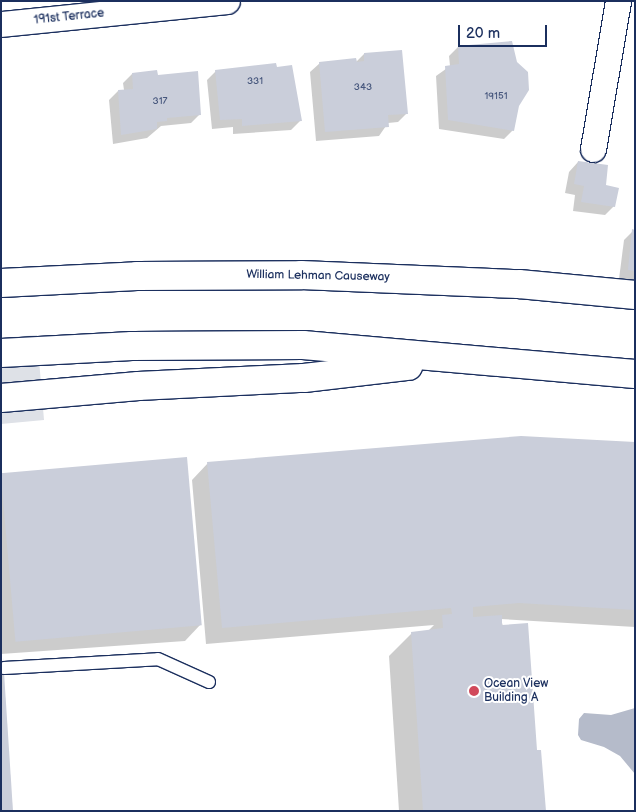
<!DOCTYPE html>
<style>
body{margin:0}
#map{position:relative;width:636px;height:812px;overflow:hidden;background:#fff;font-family:"Balsamiq Sans",sans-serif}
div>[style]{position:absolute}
.green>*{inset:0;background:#dee1e7}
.water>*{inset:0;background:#b5bbca}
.shadow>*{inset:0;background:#0003}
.building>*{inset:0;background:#caceda;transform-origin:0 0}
.roads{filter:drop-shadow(1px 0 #1b2f5e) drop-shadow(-1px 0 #1b2f5e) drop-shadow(0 1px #1b2f5e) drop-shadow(0 -1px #1b2f5e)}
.lane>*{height:12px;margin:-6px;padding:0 6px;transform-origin:6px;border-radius:6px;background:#fff}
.street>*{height:25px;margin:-12.5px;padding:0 12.5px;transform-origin:12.5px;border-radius:12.5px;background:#fff}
.highway>*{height:28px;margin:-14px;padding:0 14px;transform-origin:14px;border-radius:14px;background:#fff}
.dots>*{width:14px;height:14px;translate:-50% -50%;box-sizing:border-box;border:2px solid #fff;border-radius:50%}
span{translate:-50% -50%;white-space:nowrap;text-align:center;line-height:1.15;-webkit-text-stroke:4px #fff;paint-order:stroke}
.number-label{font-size:10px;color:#47577d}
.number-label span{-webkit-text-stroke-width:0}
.street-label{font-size:12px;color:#1b2f5e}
.poi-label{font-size:12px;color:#1b2f5e}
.left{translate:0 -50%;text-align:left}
.frame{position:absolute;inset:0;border:2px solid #1b2f5e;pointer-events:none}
.scale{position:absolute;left:458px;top:25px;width:89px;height:22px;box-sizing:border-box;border:2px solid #1b2f5e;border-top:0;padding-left:6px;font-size:15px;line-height:18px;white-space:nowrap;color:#1b2f5e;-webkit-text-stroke:4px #fff;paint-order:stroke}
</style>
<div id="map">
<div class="green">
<div style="clip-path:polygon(37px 335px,44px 420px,1px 424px,1px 338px)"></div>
</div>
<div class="water">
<div style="clip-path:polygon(635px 708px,635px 774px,620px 756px,604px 747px,581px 740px,578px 735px,579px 719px,584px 713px,611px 715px)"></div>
</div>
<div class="shadow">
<div style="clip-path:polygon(458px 47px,517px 105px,513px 130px,504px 139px,439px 129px,436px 76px,450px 66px,449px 56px)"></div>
<div style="clip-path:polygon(364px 54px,407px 113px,398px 122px,388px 123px,379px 136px,316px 141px,310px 72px,320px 63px,355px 63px)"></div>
<div style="clip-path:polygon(216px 71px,300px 121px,291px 130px,233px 134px,233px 127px,212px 129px,207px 80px)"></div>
<div style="clip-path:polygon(132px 74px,157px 76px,200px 114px,191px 123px,161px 126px,147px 138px,113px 144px,109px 100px,118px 91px,124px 90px,123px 83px)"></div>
<div style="clip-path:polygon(578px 162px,604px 186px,614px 206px,605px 215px,573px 211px,575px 195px,565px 193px,569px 172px)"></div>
<div style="clip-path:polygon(633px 231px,635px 231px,635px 281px,619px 279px,624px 240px)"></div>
<div style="clip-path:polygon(635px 444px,635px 627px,501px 619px,536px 751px,545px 811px,399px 811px,389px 656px,412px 633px,427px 632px,434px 625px,206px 644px,192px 480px,208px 463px)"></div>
<div style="clip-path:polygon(1px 472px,201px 624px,185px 641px,1px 654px)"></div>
<div style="clip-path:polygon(2px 659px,12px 811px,1px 811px)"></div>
</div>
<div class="building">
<div style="clip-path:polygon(512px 41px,517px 62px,528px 72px,529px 90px,519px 106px,514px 131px,448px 120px,445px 66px,459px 64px,458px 46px)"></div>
<div style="clip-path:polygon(402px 50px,408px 114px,388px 115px,389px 127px,325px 132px,319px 62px,356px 58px,357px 62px,364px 61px,364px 53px)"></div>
<div style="clip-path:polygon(276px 63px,277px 67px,292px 65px,302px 121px,242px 126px,242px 119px,220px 120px,215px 70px)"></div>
<div style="clip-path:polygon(157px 70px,158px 75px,198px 71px,201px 115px,167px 118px,167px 121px,157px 122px,157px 129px,121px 135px,118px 90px,133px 89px,132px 73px)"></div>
<div style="clip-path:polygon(578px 161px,608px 165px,606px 185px,619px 188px,615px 207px,581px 202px,584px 186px,574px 184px)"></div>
<div style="clip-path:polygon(632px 229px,635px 230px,635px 271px,628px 270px)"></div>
<div style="clip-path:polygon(521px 436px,635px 442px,635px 610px,519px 603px,473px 607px,473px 617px,502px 615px,502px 625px,528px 623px,537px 750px,541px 750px,546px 811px,423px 811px,411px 632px,443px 628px,442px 615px,452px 614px,451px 608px,222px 628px,207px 462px)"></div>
<div style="left:187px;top:457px;width:169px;height:187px;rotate:85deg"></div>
<div style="clip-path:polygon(3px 657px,13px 811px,1px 811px)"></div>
</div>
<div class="roads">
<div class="lane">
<div style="left:4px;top:668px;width:154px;rotate:-3.3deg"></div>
<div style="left:158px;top:659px;width:56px;rotate:24.3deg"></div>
</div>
<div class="street">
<div style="left:1px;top:24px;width:227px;rotate:-5.8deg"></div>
<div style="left:593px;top:149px;width:150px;rotate:-80.4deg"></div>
</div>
<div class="highway">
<div style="left:1px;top:283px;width:136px;rotate:-2.9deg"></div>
<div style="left:137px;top:276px;width:164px;rotate:-0.3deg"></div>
<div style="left:301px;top:275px;width:218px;rotate:2.4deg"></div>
<div style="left:519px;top:284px;width:117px;rotate:5.4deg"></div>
<div style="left:1px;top:353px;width:131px;rotate:-3.1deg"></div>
<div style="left:132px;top:346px;width:171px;rotate:-0.3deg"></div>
<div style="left:303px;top:345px;width:333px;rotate:5deg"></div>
<div style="left:1px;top:398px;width:138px;rotate:-5deg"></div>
<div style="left:138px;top:386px;width:166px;rotate:-2.8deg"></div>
<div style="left:304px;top:378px;width:105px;rotate:-6.6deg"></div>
</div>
</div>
<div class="dots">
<div style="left:474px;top:691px;background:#d1495b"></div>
</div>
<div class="number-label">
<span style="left:255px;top:82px">331</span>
<span style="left:363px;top:88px">343</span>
<span style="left:496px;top:97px">19151</span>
<span style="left:160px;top:102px">317</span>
</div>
<div class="street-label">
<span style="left:69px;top:17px;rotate:-6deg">191st Terrace</span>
<span style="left:318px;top:276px;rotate:1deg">William Lehman Causeway</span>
</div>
<div class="poi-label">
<span class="left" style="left:484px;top:691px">Ocean View<br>Building A</span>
</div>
<div class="frame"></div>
<div class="scale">20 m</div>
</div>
